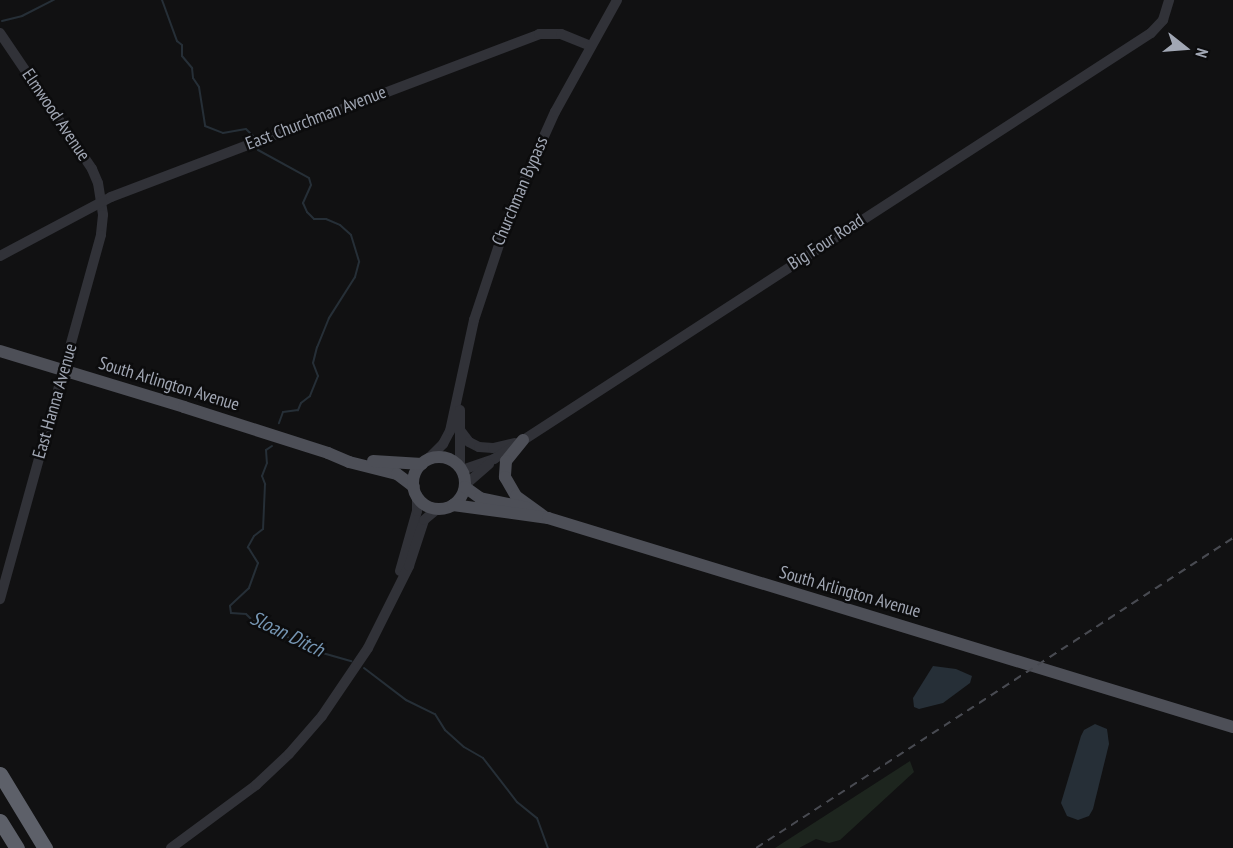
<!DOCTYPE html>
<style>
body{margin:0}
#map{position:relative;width:1233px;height:848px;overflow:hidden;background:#111112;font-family:"PT Sans Narrow",sans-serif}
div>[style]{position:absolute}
.green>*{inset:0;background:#1d251e}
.water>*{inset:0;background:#262f37}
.stream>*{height:2px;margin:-1px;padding:0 1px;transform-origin:1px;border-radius:1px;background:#262f37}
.minor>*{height:10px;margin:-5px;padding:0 5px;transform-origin:5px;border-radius:5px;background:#313238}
.major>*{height:12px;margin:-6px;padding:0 6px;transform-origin:6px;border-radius:6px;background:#4d4f57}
.major>.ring{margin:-6px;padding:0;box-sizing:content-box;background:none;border:12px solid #4d4f57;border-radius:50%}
.highway>*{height:15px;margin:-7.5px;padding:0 7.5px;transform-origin:7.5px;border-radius:7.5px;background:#5d6069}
.rail>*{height:2px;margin-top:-1px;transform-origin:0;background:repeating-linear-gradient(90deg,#484a51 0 8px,transparent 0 14px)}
span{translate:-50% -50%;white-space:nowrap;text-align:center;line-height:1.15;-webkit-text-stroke:5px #0c0c0d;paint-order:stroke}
.street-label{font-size:18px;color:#a1a7b4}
.water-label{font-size:20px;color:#7595b2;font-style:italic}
.north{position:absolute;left:1155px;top:18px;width:60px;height:60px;-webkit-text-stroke:4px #0c0c0d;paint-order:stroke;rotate:107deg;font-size:16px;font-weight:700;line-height:24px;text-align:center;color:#a1a7b4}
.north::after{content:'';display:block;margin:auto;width:21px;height:27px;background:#a1a7b4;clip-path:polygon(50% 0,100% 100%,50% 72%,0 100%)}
</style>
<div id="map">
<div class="green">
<div style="clip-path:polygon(910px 761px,914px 772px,840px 840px,829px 843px,816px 839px,799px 848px,775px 848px)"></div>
</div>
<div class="water">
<div style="clip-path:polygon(933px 666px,956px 669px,972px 676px,970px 683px,943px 703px,919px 709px,914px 707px,913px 698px)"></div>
<div style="clip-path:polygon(1095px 724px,1107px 729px,1109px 744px,1093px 809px,1089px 816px,1078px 820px,1067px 816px,1061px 803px,1081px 736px,1084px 730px)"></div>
</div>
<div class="stream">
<div style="left:162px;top:0;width:44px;rotate:69.9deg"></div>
<div style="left:177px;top:41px;width:6px;rotate:39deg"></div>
<div style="left:182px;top:45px;width:11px;rotate:90deg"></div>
<div style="left:182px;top:56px;width:16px;rotate:50deg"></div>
<div style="left:192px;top:68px;width:10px;rotate:84deg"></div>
<div style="left:193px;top:78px;width:11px;rotate:56deg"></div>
<div style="left:199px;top:87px;width:39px;rotate:81deg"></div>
<div style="left:205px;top:126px;width:19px;rotate:21deg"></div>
<div style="left:223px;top:133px;width:23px;rotate:-10deg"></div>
<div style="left:246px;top:129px;width:10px;rotate:45deg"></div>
<div style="left:2px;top:21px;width:21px;rotate:-14deg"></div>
<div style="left:22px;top:16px;width:36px;rotate:-27deg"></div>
<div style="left:256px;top:146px;width:4px;rotate:63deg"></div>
<div style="left:258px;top:150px;width:58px;rotate:28.8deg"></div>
<div style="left:309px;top:178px;width:7px;rotate:74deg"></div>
<div style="left:311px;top:185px;width:20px;rotate:114deg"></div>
<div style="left:303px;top:203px;width:10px;rotate:66deg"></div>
<div style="left:307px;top:212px;width:10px;rotate:45deg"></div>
<div style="left:314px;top:219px;width:12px"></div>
<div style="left:326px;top:219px;width:15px;rotate:23deg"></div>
<div style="left:340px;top:225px;width:15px;rotate:42deg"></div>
<div style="left:351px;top:235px;width:28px;rotate:73deg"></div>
<div style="left:359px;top:262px;width:16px;rotate:105deg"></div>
<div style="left:355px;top:277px;width:49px;rotate:122.4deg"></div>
<div style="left:329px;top:318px;width:31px;rotate:112deg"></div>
<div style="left:317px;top:347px;width:16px;rotate:104deg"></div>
<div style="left:313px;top:363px;width:14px;rotate:69deg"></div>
<div style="left:318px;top:376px;width:22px;rotate:112deg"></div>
<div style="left:310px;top:396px;width:11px;rotate:142deg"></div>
<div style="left:301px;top:403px;width:8px;rotate:113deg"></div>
<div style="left:298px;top:410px;width:15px;rotate:172deg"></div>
<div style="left:283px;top:412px;width:12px;rotate:110deg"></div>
<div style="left:272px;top:446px;width:7px;rotate:146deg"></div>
<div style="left:266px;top:450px;width:13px;rotate:86deg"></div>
<div style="left:267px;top:463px;width:14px;rotate:111deg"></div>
<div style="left:262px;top:476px;width:9px;rotate:69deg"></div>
<div style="left:265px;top:484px;width:45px;rotate:92.5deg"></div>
<div style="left:263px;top:529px;width:11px;rotate:142deg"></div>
<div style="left:254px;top:536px;width:13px;rotate:119deg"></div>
<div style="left:248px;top:547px;width:19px;rotate:58deg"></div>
<div style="left:258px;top:563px;width:27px;rotate:110deg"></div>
<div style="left:249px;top:588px;width:26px;rotate:137deg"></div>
<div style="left:230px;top:606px;width:7px;rotate:82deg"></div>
<div style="left:231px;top:613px;width:15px;rotate:4deg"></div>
<div style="left:246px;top:614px;width:10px;rotate:45deg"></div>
<div style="left:253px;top:621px;width:8px"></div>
<div style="left:261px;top:621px;width:37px;rotate:31deg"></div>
<div style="left:293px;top:640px;width:10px;rotate:17deg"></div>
<div style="left:303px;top:643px;width:11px;rotate:38deg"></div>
<div style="left:312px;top:650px;width:41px;rotate:15.8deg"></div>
<div style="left:364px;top:668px;width:53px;rotate:37.3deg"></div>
<div style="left:406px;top:700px;width:32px;rotate:26deg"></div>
<div style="left:435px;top:714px;width:19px;rotate:58deg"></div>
<div style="left:445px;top:730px;width:25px;rotate:42deg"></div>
<div style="left:464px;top:747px;width:22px;rotate:30deg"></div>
<div style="left:483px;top:758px;width:56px;rotate:52.3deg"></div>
<div style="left:517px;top:802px;width:26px;rotate:39deg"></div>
<div style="left:537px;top:818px;width:32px;rotate:70deg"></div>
</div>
<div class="minor">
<div style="left:0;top:33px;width:164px;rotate:55.9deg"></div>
<div style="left:92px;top:169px;width:15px;rotate:67deg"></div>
<div style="left:98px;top:183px;width:32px;rotate:81deg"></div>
<div style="left:103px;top:215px;width:20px;rotate:96deg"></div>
<div style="left:101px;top:235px;width:378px;rotate:105.5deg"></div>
<div style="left:0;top:256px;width:126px;rotate:-28deg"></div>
<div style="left:111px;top:197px;width:458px;rotate:-20.8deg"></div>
<div style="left:539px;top:34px;width:22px"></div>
<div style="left:561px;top:34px;width:31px;rotate:22deg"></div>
<div style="left:460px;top:430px;width:15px;rotate:53deg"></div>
<div style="left:469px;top:442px;width:11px;rotate:27deg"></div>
<div style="left:479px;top:447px;width:14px;rotate:4deg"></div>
<div style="left:493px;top:448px;width:22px;rotate:-13deg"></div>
<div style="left:427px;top:460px;width:23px;rotate:-45deg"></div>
<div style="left:443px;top:444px;width:15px;rotate:-62deg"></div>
<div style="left:450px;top:431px;width:114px;rotate:-77.8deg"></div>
<div style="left:474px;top:320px;width:114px;rotate:-71.6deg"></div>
<div style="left:510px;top:212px;width:110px;rotate:-65.8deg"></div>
<div style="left:555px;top:112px;width:128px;rotate:-61deg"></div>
<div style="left:460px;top:467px;width:57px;rotate:-90deg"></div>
<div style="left:462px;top:470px;width:34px;rotate:-19deg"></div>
<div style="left:494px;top:459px;width:783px;rotate:-32.96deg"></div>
<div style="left:1151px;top:33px;width:18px;rotate:-47deg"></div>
<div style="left:1163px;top:20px;width:21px;rotate:-73deg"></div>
<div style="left:465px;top:485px;width:32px;rotate:-41deg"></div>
<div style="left:400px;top:571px;width:62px;rotate:-74.2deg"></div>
<div style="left:417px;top:511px;width:16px;rotate:-90deg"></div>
<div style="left:171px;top:848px;width:106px;rotate:-36.5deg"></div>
<div style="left:256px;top:785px;width:45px;rotate:-43.2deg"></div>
<div style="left:289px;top:754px;width:50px;rotate:-49deg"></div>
<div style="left:322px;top:716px;width:82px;rotate:-55.9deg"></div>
<div style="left:368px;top:648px;width:92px;rotate:-63.4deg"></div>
<div style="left:409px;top:566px;width:48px;rotate:-71.9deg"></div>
<div style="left:424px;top:520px;width:17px;rotate:-40deg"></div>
</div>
<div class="major">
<div style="left:0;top:351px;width:192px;rotate:16.9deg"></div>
<div style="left:184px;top:407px;width:151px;rotate:17.7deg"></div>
<div style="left:328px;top:453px;width:23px;rotate:23deg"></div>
<div style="left:349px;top:462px;width:49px;rotate:14deg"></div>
<div style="left:397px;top:474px;width:21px;rotate:37deg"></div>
<div style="left:523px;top:440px;width:27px;rotate:129deg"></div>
<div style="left:506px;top:461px;width:16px;rotate:94deg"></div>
<div style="left:505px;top:477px;width:22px;rotate:60deg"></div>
<div style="left:516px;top:496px;width:34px;rotate:36deg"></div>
<div class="ring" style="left:413px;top:457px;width:40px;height:40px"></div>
<div style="left:373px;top:461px;width:49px;rotate:3.5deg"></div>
<div style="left:465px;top:487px;width:19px;rotate:36deg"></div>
<div style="left:480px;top:498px;width:48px;rotate:12deg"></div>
<div style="left:453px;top:505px;width:96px;rotate:7.8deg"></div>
<div style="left:548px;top:518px;width:716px;rotate:16.97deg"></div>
</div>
<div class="highway">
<div style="left:0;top:774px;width:87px;rotate:58.7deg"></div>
<div style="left:0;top:821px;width:32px;rotate:58deg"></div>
</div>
<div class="rail">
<div style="left:756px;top:848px;width:569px;rotate:-33.02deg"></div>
</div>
<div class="street-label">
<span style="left:56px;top:115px;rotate:56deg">Elmwood Avenue</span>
<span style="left:316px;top:118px;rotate:-21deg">East Churchman Avenue</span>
<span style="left:520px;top:191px;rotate:-67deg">Churchman Bypass</span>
<span style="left:826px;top:242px;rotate:-33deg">Big Four Road</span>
<span style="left:169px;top:384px;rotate:17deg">South Arlington Avenue</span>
<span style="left:55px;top:401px;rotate:-74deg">East Hanna Avenue</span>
<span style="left:850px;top:592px;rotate:16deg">South Arlington Avenue</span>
</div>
<div class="water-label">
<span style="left:287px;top:634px;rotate:26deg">Sloan Ditch</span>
</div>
<div class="north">N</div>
</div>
